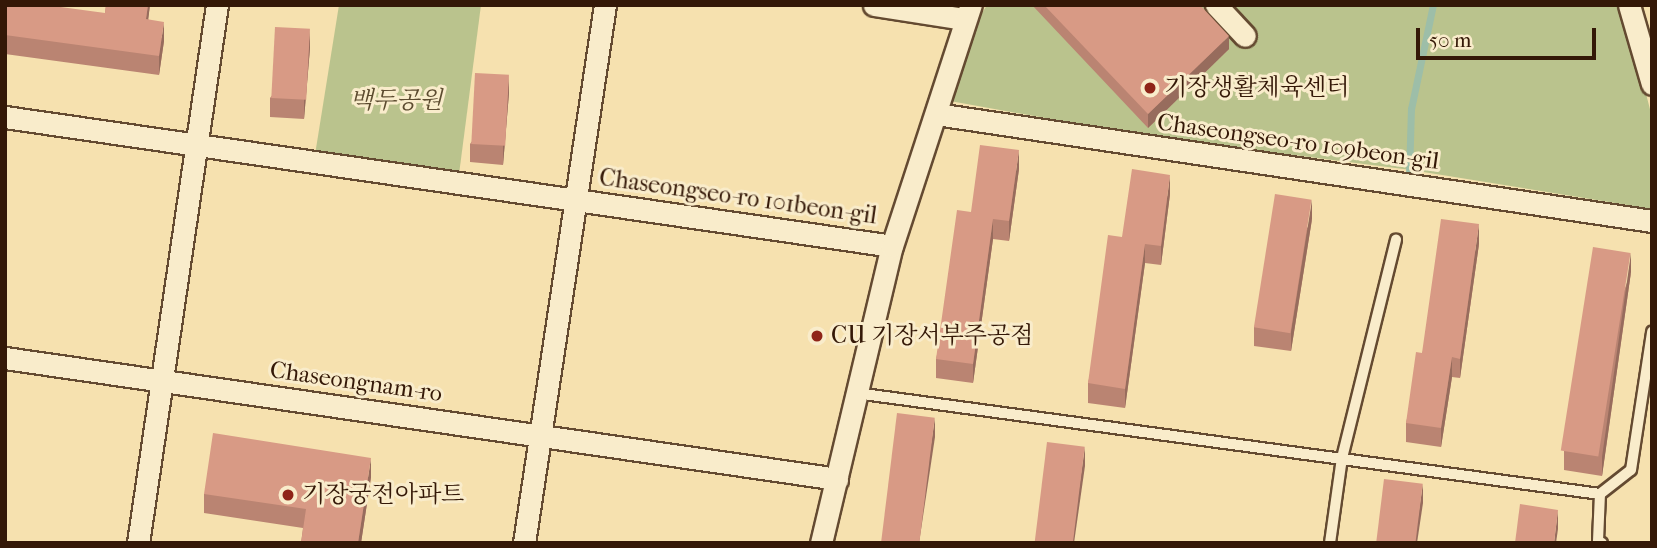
<!DOCTYPE html>
<meta charset="utf-8">
<style>
body{margin:0}
#map{position:relative;width:1657px;height:548px;overflow:hidden;background:#f6e1af;font-family:"IM FELL French Canon","Noto Serif KR",serif}
div>[style]{position:absolute}
.green>*{inset:0;background:#bac38d}
.stream>*{height:7px;margin:-3.5px;padding:0 3.5px;transform-origin:3.5px;border-radius:3.5px;background:#9dbea8}
.roads{filter:drop-shadow(2px 0 #644a31) drop-shadow(-2px 0 #644a31) drop-shadow(0 2px #644a31) drop-shadow(0 -2px #644a31)}
.service>*{height:10px;margin:-5px;padding:0 5px;transform-origin:5px;border-radius:5px;background:#f9eccb}
.minor>*{height:21px;margin:-10.5px;padding:0 10.5px;transform-origin:10.5px;border-radius:10.5px;background:#f9eccb}
.wall>*{inset:0;background:#ba8472}
.shaded-wall>*{inset:0;background:#976c5d}
.building>*{inset:0;background:#d89a85;transform-origin:0 0}
.dots>*{width:19px;height:19px;translate:-50% -50%;box-sizing:border-box;border:4px solid #f9eccb;border-radius:50%}
span{translate:-50% -50%;white-space:nowrap;text-align:center;line-height:1.15;-webkit-text-stroke:6px #f9eccb;paint-order:stroke}
.poi-label{font-size:24px;color:#341807}
.left{translate:0 -50%;text-align:left}
.park-label{font-size:24px;color:#5c4b2f;font-style:italic}
.street-label{font-size:24px;color:#341807}
.frame{position:absolute;inset:0;border:7px solid #341807;pointer-events:none}
.scale{position:absolute;left:1416px;top:28px;width:180px;height:32px;box-sizing:border-box;border:4px solid #341807;border-top:0;padding-left:9px;font-size:21px;line-height:24px;white-space:nowrap;color:#341807;-webkit-text-stroke:5px #f9eccb;paint-order:stroke}
</style>
<div id="map">
<div class="green">
<div style="clip-path:polygon(339px 5px,481px 5px,458px 182px,314px 161px)"></div>
<div style="clip-path:polygon(987px 5px,1623px 5px,1652px 117px,1652px 209px,1411px 170px,1146px 136px,950px 101px,979px 18px)"></div>
</div>
<div class="stream">
<div style="left:1409px;top:175px;width:66px;rotate:-88.3deg"></div>
<div style="left:1411px;top:109px;width:106px;rotate:-78.1deg"></div>
</div>
<div class="roads">
<div class="service">
<div style="left:856px;top:393px;width:751px;rotate:7.73deg"></div>
<div style="left:1330px;top:543px;width:86px;rotate:-82deg"></div>
<div style="left:1342px;top:458px;width:225px;rotate:-76.1deg"></div>
<div style="left:1602px;top:543px;width:4px;rotate:-153deg"></div>
<div style="left:1598px;top:541px;width:47px;rotate:-87.6deg"></div>
<div style="left:1600px;top:494px;width:39px;rotate:-38deg"></div>
<div style="left:1631px;top:470px;width:140px;rotate:-81.3deg"></div>
</div>
<div class="minor">
<div style="left:874px;top:5px;width:91px;rotate:8.8deg"></div>
<div style="left:1216px;top:5px;width:42px;rotate:46.9deg"></div>
<div style="left:1629px;top:5px;width:82px;rotate:73.8deg"></div>
<div style="left:936px;top:114px;width:724px;rotate:8.5deg"></div>
<div style="left:5px;top:117px;width:896px;rotate:8.27deg"></div>
<div style="left:5px;top:358px;width:841px;rotate:8.27deg"></div>
<div style="left:138px;top:543px;width:544px;rotate:-81.65deg"></div>
<div style="left:524px;top:543px;width:544px;rotate:-81.44deg"></div>
<div style="left:821px;top:543px;width:305px;rotate:-76.6deg"></div>
<div style="left:892px;top:246px;width:254px;rotate:-71.9deg"></div>
</div>
</div>
<div class="wall">
<div style="clip-path:polygon(106px 5px,150px 5px,148px 19px,164px 41px,159px 75px,5px 54px,5px 12px,105px 13px)"></div>
<div style="clip-path:polygon(1032px 5px,1200px 5px,1229px 49px,1148px 128px)"></div>
<div style="clip-path:polygon(310px 48px,304px 119px,270px 117px,270px 98px)"></div>
<div style="clip-path:polygon(509px 93px,503px 165px,470px 162px,470px 144px)"></div>
<div style="clip-path:polygon(1019px 169px,1009px 241px,993px 239px,973px 383px,936px 378px,936px 359px,971px 212px)"></div>
<div style="clip-path:polygon(1170px 194px,1161px 265px,1145px 263px,1125px 408px,1088px 403px,1088px 383px,1122px 237px)"></div>
<div style="clip-path:polygon(1312px 219px,1291px 351px,1254px 346px,1254px 327px)"></div>
<div style="clip-path:polygon(1479px 244px,1460px 378px,1452px 377px,1441px 447px,1406px 442px,1406px 423px,1422px 353px)"></div>
<div style="clip-path:polygon(1631px 272px,1602px 476px,1564px 470px,1564px 451px)"></div>
<div style="clip-path:polygon(371px 477px,361px 543px,301px 543px,303px 528px,204px 513px,204px 494px)"></div>
</div>
<div class="shaded-wall">
<div style="clip-path:polygon(148px 5px,150px 5px,146px 38px,146px 19px)"></div>
<div style="clip-path:polygon(164px 22px,164px 41px,159px 75px,159px 56px)"></div>
<div style="clip-path:polygon(310px 29px,310px 48px,304px 119px,304px 101px)"></div>
<div style="clip-path:polygon(1229px 36px,1229px 49px,1148px 128px,1148px 114px)"></div>
<div style="clip-path:polygon(509px 75px,509px 93px,503px 165px,503px 146px)"></div>
<div style="clip-path:polygon(1019px 150px,1019px 169px,1009px 241px,1009px 221px)"></div>
<div style="clip-path:polygon(1170px 175px,1170px 194px,1161px 265px,1161px 246px)"></div>
<div style="clip-path:polygon(1312px 200px,1312px 219px,1291px 351px,1291px 332px)"></div>
<div style="clip-path:polygon(993px 219px,993px 239px,973px 383px,973px 364px)"></div>
<div style="clip-path:polygon(1479px 224px,1479px 244px,1460px 378px,1460px 359px)"></div>
<div style="clip-path:polygon(1145px 244px,1145px 263px,1125px 408px,1125px 389px)"></div>
<div style="clip-path:polygon(1631px 253px,1631px 272px,1602px 476px,1602px 457px)"></div>
<div style="clip-path:polygon(1452px 357px,1452px 377px,1441px 447px,1441px 428px)"></div>
<div style="clip-path:polygon(935px 418px,935px 437px,919px 543px,916px 543px)"></div>
<div style="clip-path:polygon(1085px 447px,1085px 466px,1074px 543px,1071px 543px)"></div>
<div style="clip-path:polygon(371px 458px,371px 477px,361px 543px,358px 543px)"></div>
<div style="clip-path:polygon(1423px 484px,1423px 503px,1417px 543px,1414px 543px)"></div>
<div style="clip-path:polygon(1558px 510px,1558px 529px,1556px 543px,1554px 543px)"></div>
</div>
<div class="building">
<div style="clip-path:polygon(6px 5px,46px 5px,105px 13px,106px 5px,148px 5px,146px 19px,164px 22px,159px 56px,5px 35px)"></div>
<div style="clip-path:polygon(1044px 5px,1200px 5px,1229px 36px,1148px 114px)"></div>
<div style="left:275px;top:27px;width:35px;height:71px;rotate:3deg"></div>
<div style="left:475px;top:73px;width:34px;height:71px;rotate:3deg"></div>
<div style="clip-path:polygon(980px 145px,1019px 150px,1009px 221px,993px 219px,973px 364px,936px 359px,957px 210px,971px 212px)"></div>
<div style="clip-path:polygon(1132px 169px,1170px 175px,1161px 246px,1145px 244px,1125px 389px,1088px 383px,1108px 235px,1122px 237px)"></div>
<div style="left:1275px;top:194px;width:37px;height:135px;rotate:9deg"></div>
<div style="clip-path:polygon(1441px 219px,1479px 224px,1460px 359px,1452px 357px,1441px 428px,1406px 423px,1416px 352px,1422px 353px)"></div>
<div style="left:1593px;top:247px;width:38px;height:206px;rotate:9deg"></div>
<div style="left:897px;top:413px;width:38px;height:132px;rotate:7deg"></div>
<div style="clip-path:polygon(213px 433px,371px 458px,358px 543px,301px 543px,306px 509px,204px 494px)"></div>
<div style="left:1047px;top:442px;width:38px;height:102px;rotate:7deg"></div>
<div style="left:1384px;top:479px;width:39px;height:65px;rotate:7deg"></div>
<div style="clip-path:polygon(1520px 504px,1558px 510px,1554px 543px,1515px 543px)"></div>
</div>
<div class="dots">
<div style="left:1150px;top:88px;background:#8f2418"></div>
<div style="left:817px;top:336px;background:#8f2418"></div>
<div style="left:288px;top:495px;background:#8f2418"></div>
</div>
<div class="poi-label">
<span class="left" style="left:1164px;top:88px">기장생활체육센터</span>
<span class="left" style="left:831px;top:336px">CU 기장서부주공점</span>
<span class="left" style="left:302px;top:495px">기장궁전아파트</span>
</div>
<div class="park-label">
<span style="left:396px;top:101px">백두공원</span>
</div>
<div class="street-label">
<span style="left:1298px;top:142px;rotate:8deg">Chaseongseo-ro 109beon-gil</span>
<span style="left:738px;top:197px;rotate:8deg">Chaseongseo-ro 101beon-gil</span>
<span style="left:356px;top:382px;rotate:8deg">Chaseongnam-ro</span>
</div>
<div class="frame"></div>
<div class="scale">50 m</div>
</div>
